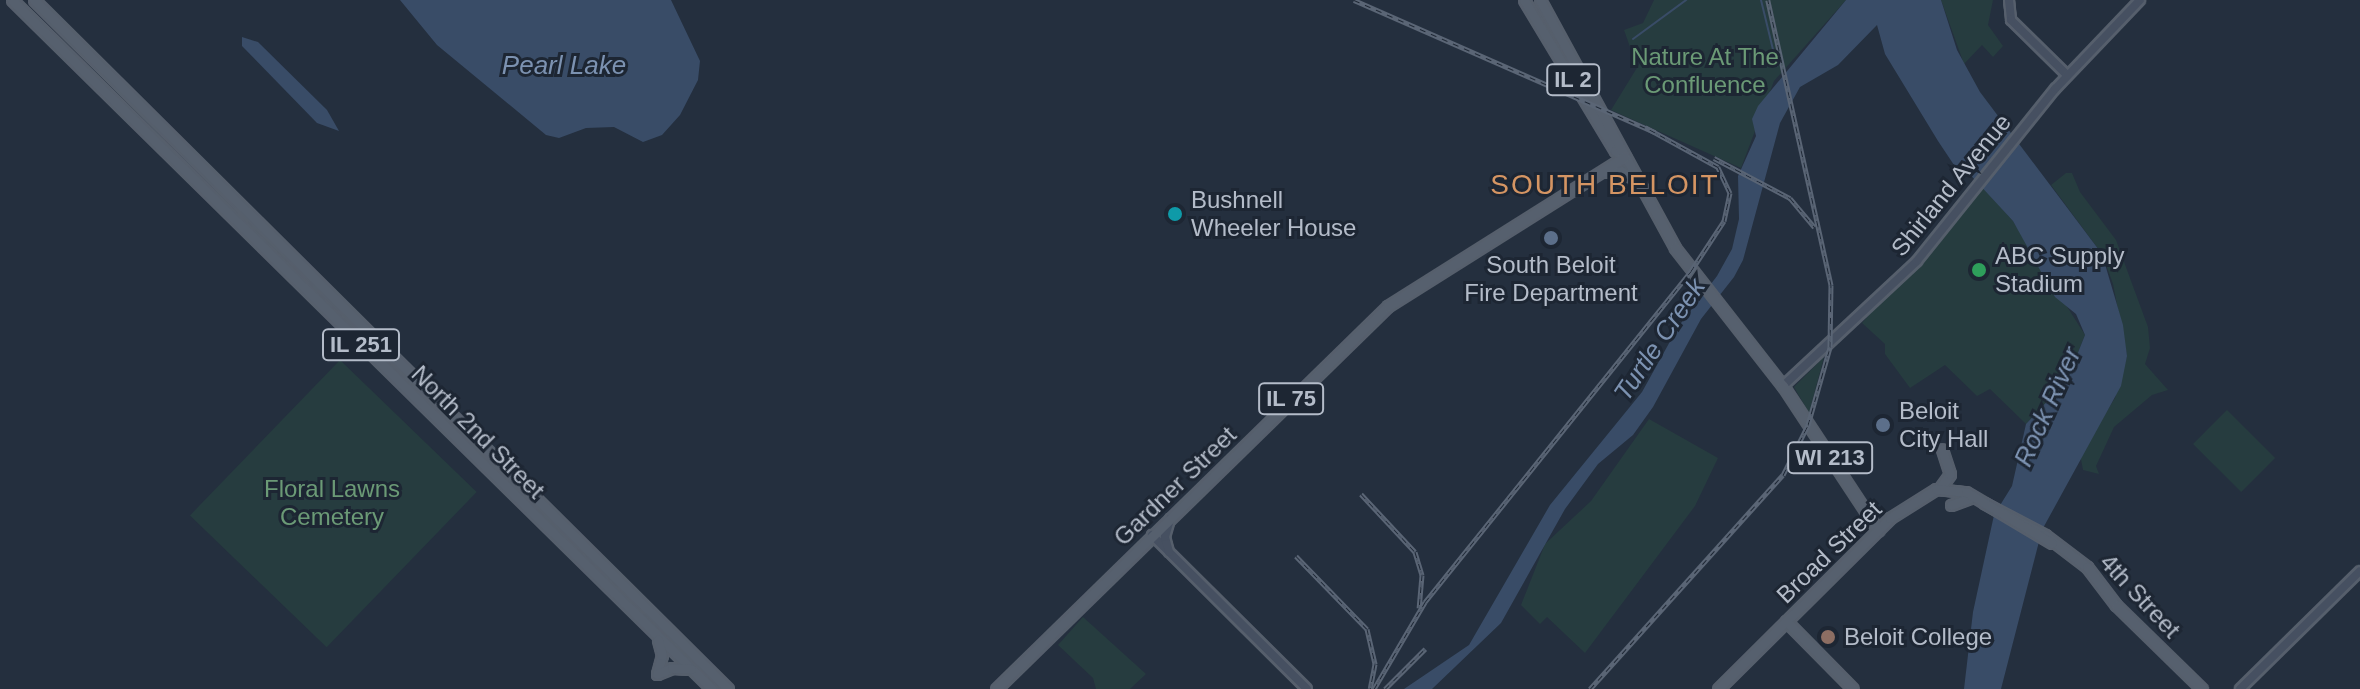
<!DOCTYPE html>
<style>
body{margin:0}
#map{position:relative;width:2360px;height:689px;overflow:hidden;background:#242f3e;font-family:Helvetica,sans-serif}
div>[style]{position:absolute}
.green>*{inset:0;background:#263c3f;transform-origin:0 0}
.water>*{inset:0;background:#394c67}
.stream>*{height:2px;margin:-1px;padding:0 1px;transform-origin:1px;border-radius:1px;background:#394c67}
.roads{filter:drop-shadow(2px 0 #565f6c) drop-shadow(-2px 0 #565f6c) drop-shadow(0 2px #565f6c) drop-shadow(0 -2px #565f6c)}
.secondary>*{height:8px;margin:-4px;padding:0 4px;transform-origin:4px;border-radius:4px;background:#465061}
.primary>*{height:9px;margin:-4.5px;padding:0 4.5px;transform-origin:4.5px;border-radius:4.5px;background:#56606e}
.rail>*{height:5px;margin-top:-2.5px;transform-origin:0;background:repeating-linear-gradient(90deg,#1d2633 0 6px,#5a6575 0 12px);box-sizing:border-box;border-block:2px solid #5a6575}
.dots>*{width:22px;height:22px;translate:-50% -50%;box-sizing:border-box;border:4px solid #1d2633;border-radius:50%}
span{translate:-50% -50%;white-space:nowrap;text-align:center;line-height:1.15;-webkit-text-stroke:6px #1d2633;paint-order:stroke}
.shield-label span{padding:2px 6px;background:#1d2633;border:2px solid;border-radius:6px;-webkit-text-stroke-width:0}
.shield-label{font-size:22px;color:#b4bcc9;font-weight:700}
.park-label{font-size:24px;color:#6b9a76}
.street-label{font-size:24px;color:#b4bcc9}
.poi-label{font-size:24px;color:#b4bcc9}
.left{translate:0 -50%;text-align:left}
.water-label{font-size:26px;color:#7c92b1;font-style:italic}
.quarter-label{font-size:28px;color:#d59563;letter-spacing:2px}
</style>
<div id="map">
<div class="green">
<div style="clip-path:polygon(1654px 0,1846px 0,1774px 81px,1741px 168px,1611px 110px,1643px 58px,1630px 47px,1624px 30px,1643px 23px)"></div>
<div style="clip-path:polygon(1941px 0,1993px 0,1988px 25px,2003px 46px,1993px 57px,1982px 45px,1964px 64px)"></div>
<div style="clip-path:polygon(2066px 173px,2072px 173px,2080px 192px,2116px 240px,2148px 327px,2150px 348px,2145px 364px,2168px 390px,2152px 395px,2114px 427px,2096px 466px,2099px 474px,2083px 470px,2080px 454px,2115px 398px,2127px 356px,2113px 284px,2102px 254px,2051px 185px)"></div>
<div style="clip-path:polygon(1981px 185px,2013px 221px,2085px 335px,2067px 380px,2026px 424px,1990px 389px,1977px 396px,1945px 365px,1910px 388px,1885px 354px,1885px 344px,1862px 323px)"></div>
<div style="clip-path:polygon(1824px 357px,1809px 413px,1794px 387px)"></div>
<div style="left:340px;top:360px;width:190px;height:216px;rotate:44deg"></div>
<div style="left:2227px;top:410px;width:68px;height:48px;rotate:45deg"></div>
<div style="clip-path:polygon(1649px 419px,1718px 458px,1695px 506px,1585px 653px,1547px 617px,1540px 624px,1521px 605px,1545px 544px,1591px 501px)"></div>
<div style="clip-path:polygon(1083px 617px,1146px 674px,1130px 689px,1096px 689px,1093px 678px,1058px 645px)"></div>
</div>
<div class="water">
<div style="clip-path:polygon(400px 0,671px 0,700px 61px,698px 80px,680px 115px,662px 135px,643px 142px,614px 127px,586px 128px,559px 138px,546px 135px,437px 45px)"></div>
<div style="clip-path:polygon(1846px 0,1941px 0,1957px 50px,1980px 92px,2102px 254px,2123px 325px,2127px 356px,2121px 386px,2042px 530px,2001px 689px,1964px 689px,1973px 612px,1994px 515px,2012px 486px,2026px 424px,2067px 380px,2085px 335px,2076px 314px,2055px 297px,2013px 221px,1964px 168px,1954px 165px,1938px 141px,1885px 54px,1877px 25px,1838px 65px,1800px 87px,1780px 123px,1743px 260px,1734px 277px,1701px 319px,1653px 407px,1633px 435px,1598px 464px,1565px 509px,1501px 623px,1432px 689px,1404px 689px,1469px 645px,1550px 505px,1642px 392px,1678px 327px,1717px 276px,1732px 249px,1739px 219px,1738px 176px,1756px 136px,1752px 119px,1758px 106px)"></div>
<div style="clip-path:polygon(242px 37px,258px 42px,327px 110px,339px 131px,317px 123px,242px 46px)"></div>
</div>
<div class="stream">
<div style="left:1761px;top:0;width:68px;rotate:76.4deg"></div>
<div style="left:1633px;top:39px;width:66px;rotate:-36.3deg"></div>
</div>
<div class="roads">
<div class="secondary">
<div style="left:2009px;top:0;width:20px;rotate:84deg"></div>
<div style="left:2011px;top:20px;width:78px;rotate:44.5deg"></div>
<div style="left:1783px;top:386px;width:183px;rotate:-43deg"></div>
<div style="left:1917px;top:261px;width:221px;rotate:-51.3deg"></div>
<div style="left:2055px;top:89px;width:123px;rotate:-46.3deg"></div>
<div style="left:1152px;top:535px;width:218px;rotate:44.8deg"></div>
<div style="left:1169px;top:552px;width:16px;rotate:-105deg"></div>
<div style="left:1165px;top:537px;width:19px;rotate:-74deg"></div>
<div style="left:2240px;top:689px;width:168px;rotate:-44.5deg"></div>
</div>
<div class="primary">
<div style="left:12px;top:0;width:982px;rotate:44.55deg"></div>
<div style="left:34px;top:0;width:978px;rotate:44.79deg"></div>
<div style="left:1524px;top:0;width:176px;rotate:58.9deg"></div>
<div style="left:1615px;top:151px;width:12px;rotate:31deg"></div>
<div style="left:1540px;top:0;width:282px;rotate:61.4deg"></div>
<div style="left:1675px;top:248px;width:175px;rotate:52deg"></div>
<div style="left:1783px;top:386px;width:173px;rotate:56.6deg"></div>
<div style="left:1605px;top:172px;width:16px;rotate:-4deg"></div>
<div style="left:1621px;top:171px;width:17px;rotate:31deg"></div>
<div style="left:1940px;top:488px;width:17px;rotate:-54deg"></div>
<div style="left:1950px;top:474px;width:26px;rotate:-108deg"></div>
<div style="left:1984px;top:503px;width:69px;rotate:27.7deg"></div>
<div style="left:2045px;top:535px;width:53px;rotate:37.3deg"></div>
<div style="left:2087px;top:567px;width:48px;rotate:52.7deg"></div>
<div style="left:2116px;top:605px;width:120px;rotate:44.3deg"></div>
<div style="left:1951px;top:505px;width:23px;rotate:-20deg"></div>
<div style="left:1786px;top:621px;width:95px;rotate:45.4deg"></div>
<div style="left:657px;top:674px;width:20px;rotate:-75deg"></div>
<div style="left:662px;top:655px;width:16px;rotate:-105deg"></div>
<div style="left:657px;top:674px;width:16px;rotate:-22deg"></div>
<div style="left:672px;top:668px;width:19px;rotate:3deg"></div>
<div style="left:996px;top:689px;width:548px;rotate:-44.33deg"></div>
<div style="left:1388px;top:306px;width:280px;rotate:-32.2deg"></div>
<div style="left:1718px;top:689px;width:243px;rotate:-44.8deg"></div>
<div style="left:1890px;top:518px;width:54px;rotate:-32.2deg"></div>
<div style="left:1936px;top:489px;width:30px;rotate:6deg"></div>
<div style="left:1966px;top:492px;width:100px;rotate:30.7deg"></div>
</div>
</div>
<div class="rail">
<div style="left:1354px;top:0;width:329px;rotate:23.7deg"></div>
<div style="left:1714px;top:158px;width:86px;rotate:27.8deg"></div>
<div style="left:1790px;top:198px;width:38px;rotate:50deg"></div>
<div style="left:1361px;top:494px;width:79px;rotate:47deg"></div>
<div style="left:1415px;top:552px;width:24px;rotate:73deg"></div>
<div style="left:1422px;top:575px;width:33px;rotate:95deg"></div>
<div style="left:1296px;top:556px;width:102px;rotate:45.8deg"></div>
<div style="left:1367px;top:629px;width:36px;rotate:77deg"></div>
<div style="left:1375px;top:664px;width:25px;rotate:101deg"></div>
<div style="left:1374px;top:689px;width:101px;rotate:-59.6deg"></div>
<div style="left:1425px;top:602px;width:425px;rotate:-51.2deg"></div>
<div style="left:1691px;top:271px;width:60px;rotate:-56.6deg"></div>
<div style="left:1724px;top:221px;width:29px;rotate:-78deg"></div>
<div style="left:1730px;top:193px;width:29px;rotate:-115deg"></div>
<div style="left:1718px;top:167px;width:83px;rotate:-151.3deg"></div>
<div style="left:1385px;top:689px;width:57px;rotate:-45deg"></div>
<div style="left:1590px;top:689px;width:288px;rotate:-48deg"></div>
<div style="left:1783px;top:475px;width:56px;rotate:-63.4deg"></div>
<div style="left:1808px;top:425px;width:81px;rotate:-74.2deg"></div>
<div style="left:1830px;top:347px;width:62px;rotate:-89.1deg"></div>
<div style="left:1831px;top:285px;width:292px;rotate:-102.5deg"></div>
</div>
<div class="dots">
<div style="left:1175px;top:214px;background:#0f9aa8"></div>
<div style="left:1551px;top:238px;background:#5c6f8a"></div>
<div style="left:1979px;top:270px;background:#2e9e5b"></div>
<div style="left:1883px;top:425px;background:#5c6f8a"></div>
<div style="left:1828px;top:637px;background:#8d6e63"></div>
</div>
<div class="shield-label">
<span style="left:1573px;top:80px">IL 2</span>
<span style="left:361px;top:345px">IL 251</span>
<span style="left:1291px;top:399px">IL 75</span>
<span style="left:1830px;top:458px">WI 213</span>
</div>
<div class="park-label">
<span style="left:1705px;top:71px">Nature At The<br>Confluence</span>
<span style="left:332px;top:503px">Floral Lawns<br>Cemetery</span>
</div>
<div class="street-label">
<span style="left:1951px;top:185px;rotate:-51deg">Shirland Avenue</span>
<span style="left:478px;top:432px;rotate:45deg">North 2nd Street</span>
<span style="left:1175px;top:486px;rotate:-44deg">Gardner Street</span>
<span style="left:1829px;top:552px;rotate:-44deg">Broad Street</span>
<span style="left:2140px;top:596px;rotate:47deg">4th Street</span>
</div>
<div class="poi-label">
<span class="left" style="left:1191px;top:214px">Bushnell<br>Wheeler House</span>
<span class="left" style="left:1995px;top:270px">ABC Supply<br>Stadium</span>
<span style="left:1551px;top:279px">South Beloit<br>Fire Department</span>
<span class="left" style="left:1899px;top:425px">Beloit<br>City Hall</span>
<span class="left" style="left:1844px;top:637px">Beloit College</span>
</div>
<div class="water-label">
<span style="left:564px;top:66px">Pearl Lake</span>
<span style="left:1660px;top:340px;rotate:-56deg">Turtle Creek</span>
<span style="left:2048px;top:407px;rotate:-66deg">Rock River</span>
</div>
<div class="quarter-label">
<span style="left:1605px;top:185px">SOUTH BELOIT</span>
</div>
</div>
